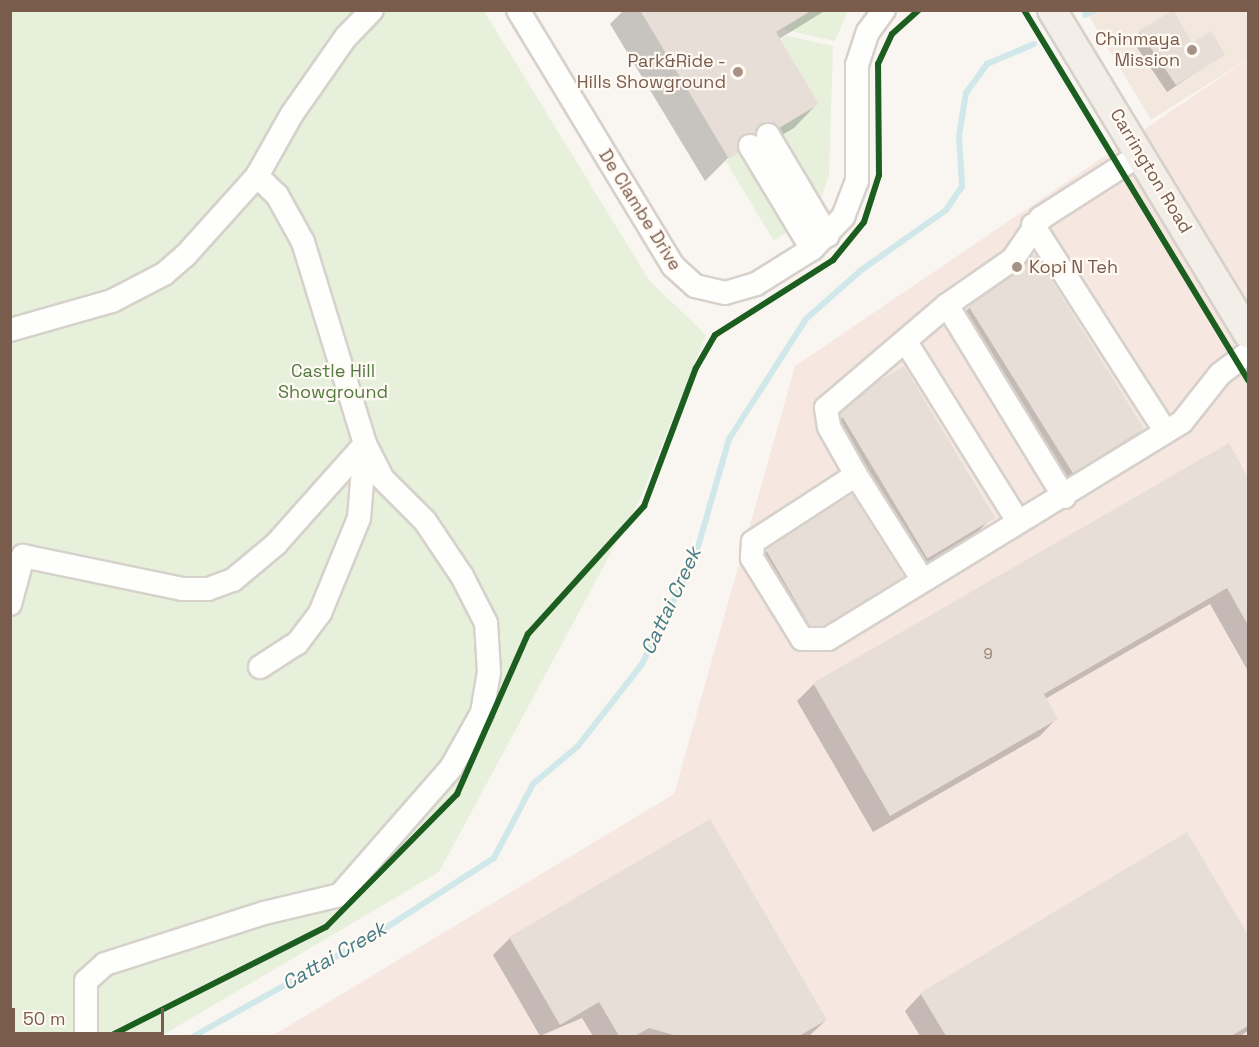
<!DOCTYPE html>
<style>
body{margin:0}
#map{position:relative;width:1259px;height:1047px;overflow:hidden;background:#f9f5f0;font-family:"Space Grotesk",sans-serif}
div>[style]{position:absolute}
.residential>*{inset:0;background:#f2e8de}
.commercial>*{inset:0;background:#f6e8e1}
.green>*{inset:0;background:#e7f0db;transform-origin:0 0}
.shadow>*{inset:0;background:#0003}
.stream>*{height:6px;margin:-3px;padding:0 3px;transform-origin:3px;border-radius:3px;background:#d0e8ea}
.building>*{inset:0;background:#e6ded7;transform-origin:0 0}
.roads{filter:drop-shadow(2px 0 #d7d1cb) drop-shadow(-2px 0 #d7d1cb) drop-shadow(0 2px #d7d1cb) drop-shadow(0 -2px #d7d1cb)}
.minor>*{height:22px;margin:-11px;padding:0 11px;transform-origin:11px;border-radius:11px;background:#fefefd}
.major>*{height:28px;margin:-14px;padding:0 14px;transform-origin:14px;border-radius:14px;background:#f3eee8}
.cycleway>*{height:6px;margin:-3px;padding:0 3px;transform-origin:3px;border-radius:3px;background:#1b5e20}
.dots>*{width:16px;height:16px;translate:-50% -50%;box-sizing:border-box;border:3px solid #fffaf3;border-radius:50%}
span{translate:-50% -50%;white-space:nowrap;text-align:center;line-height:1.15;-webkit-text-stroke:4.5px #fffaf3;paint-order:stroke}
.number-label{font-size:15px;color:#977e72}
.number-label span{-webkit-text-stroke-width:0}
.poi-label{font-size:18px;color:#7a5c4d}
.right{translate:-100% -50%;text-align:right}
.left{translate:0 -50%;text-align:left}
.street-label{font-size:18px;color:#7a5c4d}
.park-label{font-size:18px;color:#537a41}
.water-label{font-size:20px;color:#437c86;font-style:italic}
.frame{position:absolute;inset:0;border:12px solid #7a5c4d;pointer-events:none}
.scale{position:absolute;left:12px;top:1008px;width:152px;height:27px;box-sizing:border-box;border:3px solid #7a5c4d;border-top:0;padding-left:8px;font-size:18px;line-height:21px;white-space:nowrap;color:#7a5c4d;-webkit-text-stroke:4px #fffaf3;paint-order:stroke}
</style>
<div id="map">
<div class="residential">
<div style="clip-path:polygon(1086px 11px,1248px 11px,1248px 59px,1151px 120px)"></div>
</div>
<div class="commercial">
<div style="clip-path:polygon(1248px 59px,1248px 1036px,272px 1036px,674px 794px,795px 366px)"></div>
</div>
<div class="green">
<div style="clip-path:polygon(10px 11px,484px 11px,649px 280px,706px 335px,641px 497px,439px 872px,161px 1036px,11px 1036px)"></div>
<div style="clip-path:polygon(812px 11px,848px 11px,835px 41px,782px 29px)"></div>
<div style="clip-path:polygon(787px 36px,833px 46px,829px 175px,820px 202px,771px 133px,819px 104px,780px 39px)"></div>
<div style="left:742px;top:151px;width:93px;height:19px;rotate:59deg"></div>
</div>
<div class="shadow">
<div style="clip-path:polygon(624px 10px,826px 10px,779px 39px,817px 104px,794px 128px,758px 149px,739px 147px,705px 181px,610px 24px)"></div>
<div style="clip-path:polygon(1140px 32px,1192px 45px,1223px 54px,1167px 92px,1132px 40px)"></div>
<div style="clip-path:polygon(970px 307px,1141px 430px,1125px 447px,1053px 491px,953px 324px)"></div>
<div style="clip-path:polygon(904px 368px,992px 517px,976px 534px,908px 575px,825px 431px)"></div>
<div style="clip-path:polygon(1228px 445px,1248px 481px,1248px 671px,1210px 604px,1045px 699px,1056px 719px,1040px 736px,873px 832px,797px 701px,814px 684px)"></div>
<div style="clip-path:polygon(767px 551px,900px 573px,806px 642px,750px 568px)"></div>
<div style="clip-path:polygon(1187px 834px,1248px 938px,1248px 1031px,1240px 1036px,920px 1036px,905px 1011px,921px 994px)"></div>
<div style="clip-path:polygon(510px 938px,826px 1020px,809px 1036px,593px 1036px,582px 1018px,540px 1036px,493px 955px)"></div>
</div>
<div class="stream">
<div style="left:1085px;top:15px;width:11px;rotate:-27deg"></div>
<div style="left:194px;top:1036px;width:214px;rotate:-29.3deg"></div>
<div style="left:381px;top:931px;width:135px;rotate:-32.9deg"></div>
<div style="left:494px;top:858px;width:84px;rotate:-62.2deg"></div>
<div style="left:533px;top:784px;width:59px;rotate:-40.2deg"></div>
<div style="left:578px;top:746px;width:104px;rotate:-52deg"></div>
<div style="left:642px;top:664px;width:119px;rotate:-63.6deg"></div>
<div style="left:695px;top:557px;width:123px;rotate:-73.9deg"></div>
<div style="left:729px;top:439px;width:143px;rotate:-57.3deg"></div>
<div style="left:806px;top:319px;width:72px;rotate:-41.6deg"></div>
<div style="left:860px;top:271px;width:105px;rotate:-35.3deg"></div>
<div style="left:946px;top:210px;width:29px;rotate:-56deg"></div>
<div style="left:962px;top:186px;width:50px;rotate:-93.4deg"></div>
<div style="left:959px;top:136px;width:44px;rotate:-80.8deg"></div>
<div style="left:966px;top:93px;width:36px;rotate:-54deg"></div>
<div style="left:987px;top:64px;width:51px;rotate:-23.1deg"></div>
</div>
<div class="building">
<div style="clip-path:polygon(640px 10px,812px 10px,776px 32px,819px 104px,779px 128px,761px 124px,755px 134px,739px 139px,738px 153px,729px 159px)"></div>
<div style="clip-path:polygon(1173px 10px,1192px 43px,1211px 31px,1225px 55px,1176px 85px,1139px 31px)"></div>
<div style="left:1035px;top:254px;width:206px;height:84px;rotate:58deg"></div>
<div style="left:904px;top:366px;width:177px;height:79px;rotate:59deg"></div>
<div style="clip-path:polygon(1229px 443px,1248px 478px,1248px 625px,1227px 588px,1044px 694px,1058px 719px,890px 816px,813px 683px)"></div>
<div style="clip-path:polygon(852px 494px,904px 577px,824px 626px,810px 626px,766px 550px)"></div>
<div style="clip-path:polygon(710px 819px,827px 1020px,799px 1036px,677px 1036px,649px 1028px,635px 1036px,619px 1036px,599px 1002px,560px 1025px,509px 937px)"></div>
<div style="clip-path:polygon(1187px 832px,1248px 935px,1248px 1026px,1231px 1036px,946px 1036px,920px 993px)"></div>
</div>
<div class="roads">
<div class="minor">
<div style="left:518px;top:10px;width:299px;rotate:58.8deg"></div>
<div style="left:673px;top:266px;width:30px;rotate:42deg"></div>
<div style="left:695px;top:286px;width:31px;rotate:13deg"></div>
<div style="left:725px;top:293px;width:32px;rotate:-16deg"></div>
<div style="left:756px;top:284px;width:66px;rotate:-32deg"></div>
<div style="left:812px;top:249px;width:45px;rotate:-45.9deg"></div>
<div style="left:843px;top:217px;width:39px;rotate:-69deg"></div>
<div style="left:857px;top:181px;width:116px;rotate:-90deg"></div>
<div style="left:857px;top:65px;width:35px;rotate:-72deg"></div>
<div style="left:868px;top:32px;width:27px;rotate:-54deg"></div>
<div style="left:768px;top:135px;width:117px;rotate:59.3deg"></div>
<div style="left:750px;top:146px;width:120px;rotate:59deg"></div>
<div style="left:1141px;top:154px;width:119px;rotate:147.4deg"></div>
<div style="left:1041px;top:218px;width:50px;rotate:124.3deg"></div>
<div style="left:1013px;top:259px;width:80px;rotate:145.1deg"></div>
<div style="left:947px;top:305px;width:159px;rotate:139.6deg"></div>
<div style="left:826px;top:408px;width:19px;rotate:81deg"></div>
<div style="left:829px;top:427px;width:55px;rotate:60.6deg"></div>
<div style="left:856px;top:475px;width:123px;rotate:147deg"></div>
<div style="left:753px;top:542px;width:16px;rotate:94deg"></div>
<div style="left:752px;top:558px;width:95px;rotate:58.3deg"></div>
<div style="left:802px;top:639px;width:26px"></div>
<div style="left:828px;top:639px;width:415px;rotate:-31.5deg"></div>
<div style="left:1182px;top:422px;width:61px;rotate:-51.6deg"></div>
<div style="left:1220px;top:374px;width:35px;rotate:-37deg"></div>
<div style="left:257px;top:176px;width:28px;rotate:44deg"></div>
<div style="left:277px;top:195px;width:54px;rotate:61deg"></div>
<div style="left:303px;top:242px;width:211px;rotate:72.9deg"></div>
<div style="left:365px;top:444px;width:74px;rotate:94.6deg"></div>
<div style="left:359px;top:518px;width:103px;rotate:112.3deg"></div>
<div style="left:320px;top:613px;width:38px;rotate:127deg"></div>
<div style="left:297px;top:643px;width:44px;rotate:147deg"></div>
<div style="left:1033px;top:225px;width:245px;rotate:57.3deg"></div>
<div style="left:947px;top:305px;width:225px;rotate:58.6deg"></div>
<div style="left:10px;top:330px;width:106px;rotate:-15.9deg"></div>
<div style="left:112px;top:301px;width:59px;rotate:-27.4deg"></div>
<div style="left:164px;top:274px;width:28px;rotate:-41deg"></div>
<div style="left:185px;top:256px;width:108px;rotate:-48deg"></div>
<div style="left:257px;top:176px;width:71px;rotate:-60.6deg"></div>
<div style="left:292px;top:114px;width:94px;rotate:-55deg"></div>
<div style="left:346px;top:37px;width:37px;rotate:-46deg"></div>
<div style="left:906px;top:342px;width:211px;rotate:58deg"></div>
<div style="left:856px;top:475px;width:123px;rotate:57.6deg"></div>
<div style="left:10px;top:604px;width:50px;rotate:-74.8deg"></div>
<div style="left:23px;top:556px;width:163px;rotate:11.7deg"></div>
<div style="left:183px;top:589px;width:25px"></div>
<div style="left:208px;top:589px;width:27px;rotate:-20deg"></div>
<div style="left:233px;top:580px;width:56px;rotate:-39.9deg"></div>
<div style="left:276px;top:544px;width:134px;rotate:-48.3deg"></div>
<div style="left:365px;top:444px;width:38px;rotate:63deg"></div>
<div style="left:382px;top:478px;width:61px;rotate:45deg"></div>
<div style="left:425px;top:521px;width:66px;rotate:56.1deg"></div>
<div style="left:462px;top:576px;width:53px;rotate:62.9deg"></div>
<div style="left:486px;top:623px;width:49px;rotate:86.5deg"></div>
<div style="left:489px;top:672px;width:42px;rotate:99.7deg"></div>
<div style="left:482px;top:713px;width:63px;rotate:119.4deg"></div>
<div style="left:451px;top:768px;width:169px;rotate:131.2deg"></div>
<div style="left:340px;top:895px;width:78px;rotate:166.7deg"></div>
<div style="left:264px;top:913px;width:167px;rotate:162.2deg"></div>
<div style="left:105px;top:964px;width:25px;rotate:138deg"></div>
<div style="left:86px;top:981px;width:55px;rotate:90deg"></div>
</div>
<div class="major">
<div style="left:1052px;top:10px;width:378px;rotate:58.8deg"></div>
</div>
</div>
<div class="cycleway">
<div style="left:1024px;top:10px;width:433px;rotate:58.8deg"></div>
<div style="left:110px;top:1036px;width:242px;rotate:-26.8deg"></div>
<div style="left:326px;top:927px;width:187px;rotate:-45.4deg"></div>
<div style="left:457px;top:794px;width:175px;rotate:-66.1deg"></div>
<div style="left:528px;top:634px;width:173px;rotate:-47.8deg"></div>
<div style="left:644px;top:506px;width:147px;rotate:-69.4deg"></div>
<div style="left:696px;top:368px;width:38px;rotate:-60deg"></div>
<div style="left:715px;top:335px;width:140px;rotate:-32.4deg"></div>
<div style="left:833px;top:260px;width:49px;rotate:-50.8deg"></div>
<div style="left:864px;top:222px;width:49px;rotate:-72.3deg"></div>
<div style="left:879px;top:175px;width:111px;rotate:-90.5deg"></div>
<div style="left:878px;top:64px;width:33px;rotate:-65deg"></div>
<div style="left:892px;top:34px;width:36px;rotate:-42deg"></div>
</div>
<div class="dots">
<div style="left:1192px;top:50px;background:#a69286"></div>
<div style="left:738px;top:72px;background:#a69286"></div>
<div style="left:1017px;top:267px;background:#a69286"></div>
</div>
<div class="number-label">
<span style="left:988px;top:654px">9</span>
</div>
<div class="poi-label">
<span class="right" style="left:1180px;top:50px">Chinmaya<br>Mission</span>
<span class="right" style="left:726px;top:72px">Park&amp;Ride -<br>Hills Showground</span>
<span class="left" style="left:1029px;top:267px">Kopi N Teh</span>
</div>
<div class="street-label">
<span style="left:1151px;top:171px;rotate:59deg">Carrington Road</span>
<span style="left:640px;top:210px;rotate:58deg">De Clambe Drive</span>
</div>
<div class="park-label">
<span style="left:333px;top:382px">Castle Hill<br>Showground</span>
</div>
<div class="water-label">
<span style="left:671px;top:601px;rotate:-65deg">Cattai Creek</span>
<span style="left:334px;top:956px;rotate:-30deg">Cattai Creek</span>
</div>
<div class="frame"></div>
<div class="scale">50 m</div>
</div>
